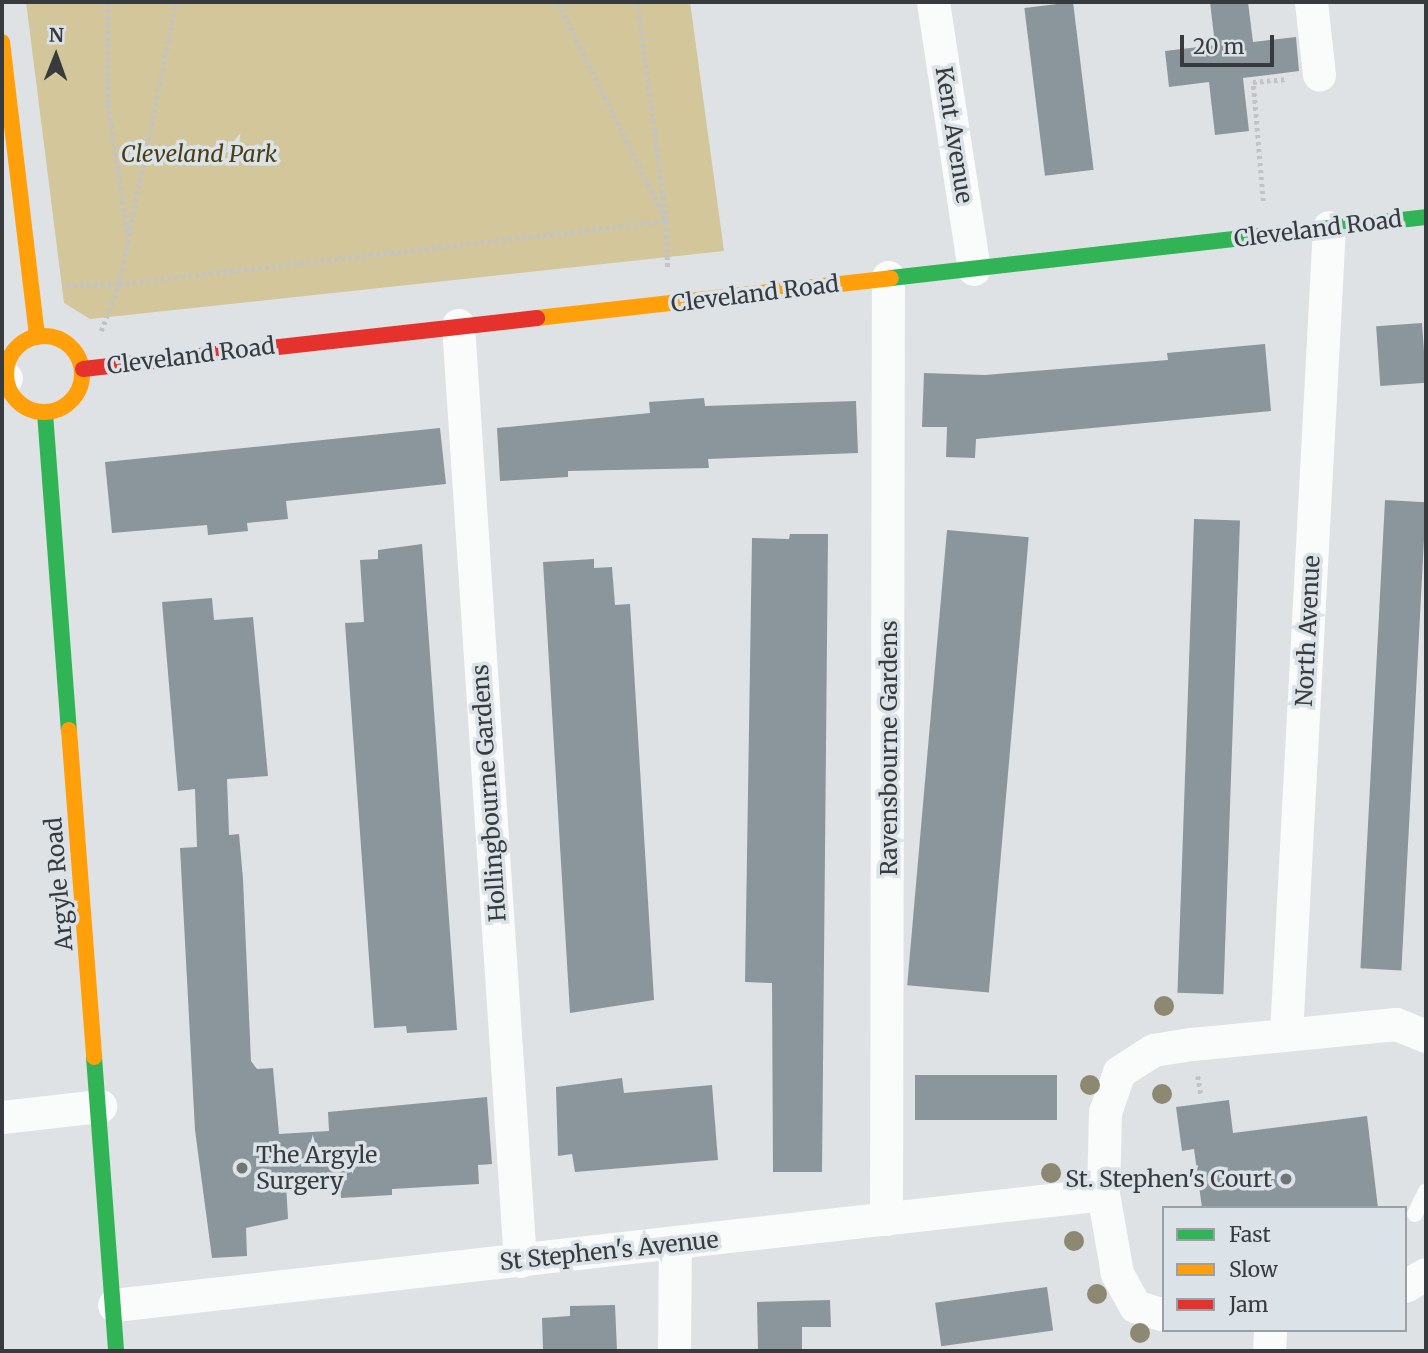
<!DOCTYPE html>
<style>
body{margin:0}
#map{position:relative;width:1428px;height:1353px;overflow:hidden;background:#dfe2e5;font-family:Merriweather,serif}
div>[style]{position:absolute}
.green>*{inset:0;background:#d3c69b}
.building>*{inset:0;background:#8a969c;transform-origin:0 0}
.path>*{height:4.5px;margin-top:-2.25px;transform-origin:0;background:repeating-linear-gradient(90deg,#c2c3c4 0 3.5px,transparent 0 7px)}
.lane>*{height:16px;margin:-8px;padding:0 8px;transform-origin:8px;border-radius:8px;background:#fafbfb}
.street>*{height:33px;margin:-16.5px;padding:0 16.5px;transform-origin:16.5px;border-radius:16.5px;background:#fafbfb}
.fast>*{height:16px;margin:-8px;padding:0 8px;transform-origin:8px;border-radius:8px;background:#30b455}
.slow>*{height:16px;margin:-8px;padding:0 8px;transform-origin:8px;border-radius:8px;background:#ff9f0a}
.slow>.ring{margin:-8px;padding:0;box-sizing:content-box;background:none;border:16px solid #ff9f0a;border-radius:50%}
.jam>*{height:16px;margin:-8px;padding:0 8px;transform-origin:8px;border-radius:8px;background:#e5322d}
.trees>*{width:20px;height:20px;margin:-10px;border-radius:50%;background:#8d8872}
.dots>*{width:19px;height:19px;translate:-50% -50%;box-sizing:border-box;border:4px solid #dce3e8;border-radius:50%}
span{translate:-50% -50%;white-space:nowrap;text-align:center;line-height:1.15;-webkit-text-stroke:7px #dce3e8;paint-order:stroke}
.street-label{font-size:23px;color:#383b3d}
.park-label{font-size:23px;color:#4a3e14;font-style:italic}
.poi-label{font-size:23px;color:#383b3d}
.left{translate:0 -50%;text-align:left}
.right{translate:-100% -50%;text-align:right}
.frame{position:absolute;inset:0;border:4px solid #383b3d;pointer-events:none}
.legend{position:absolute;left:1162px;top:1206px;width:245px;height:126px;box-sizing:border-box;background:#dce3e8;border:2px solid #9aa0a4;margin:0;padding:9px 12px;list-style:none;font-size:21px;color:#383b3d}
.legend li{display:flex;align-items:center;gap:14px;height:35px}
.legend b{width:35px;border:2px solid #9aa0a4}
.north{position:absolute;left:21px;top:21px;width:70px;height:70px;-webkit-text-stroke:5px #dce3e8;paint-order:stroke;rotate:1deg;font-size:19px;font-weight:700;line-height:28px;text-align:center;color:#383b3d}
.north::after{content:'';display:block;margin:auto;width:24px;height:32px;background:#383b3d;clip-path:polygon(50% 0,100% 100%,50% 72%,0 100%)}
.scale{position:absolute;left:1180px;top:35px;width:94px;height:32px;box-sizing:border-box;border:4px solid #383b3d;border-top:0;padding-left:9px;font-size:21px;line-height:24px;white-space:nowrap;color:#383b3d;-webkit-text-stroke:5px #dce3e8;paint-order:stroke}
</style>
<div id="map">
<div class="green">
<div style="clip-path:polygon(26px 2px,690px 2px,724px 251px,90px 319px,64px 303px)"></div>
</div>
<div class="building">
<div style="left:1073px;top:2px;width:169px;height:49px;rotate:83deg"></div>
<div style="clip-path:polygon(1210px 2px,1248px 2px,1253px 42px,1296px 37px,1299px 71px,1243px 78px,1249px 131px,1215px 135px,1209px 82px,1169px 87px,1165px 51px,1215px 45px)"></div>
<div style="left:1422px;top:323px;width:60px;height:46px;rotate:86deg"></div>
<div style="clip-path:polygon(1265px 344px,1271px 411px,976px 439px,975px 458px,946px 457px,947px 427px,922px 427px,924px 373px,985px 375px,1168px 360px,1167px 353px)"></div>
<div style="clip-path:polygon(704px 398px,705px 406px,856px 401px,858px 453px,708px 459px,709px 468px,568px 471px,568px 477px,500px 481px,497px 428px,650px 413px,649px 402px)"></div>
<div style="clip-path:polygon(440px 428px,446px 484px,286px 501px,288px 519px,247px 523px,248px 531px,208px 535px,207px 525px,112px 533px,105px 462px)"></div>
<div style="left:1385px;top:500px;width:41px;height:469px;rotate:3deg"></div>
<div style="left:1194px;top:519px;width:46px;height:474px;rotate:2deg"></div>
<div style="left:947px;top:530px;width:82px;height:457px;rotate:5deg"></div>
<div style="clip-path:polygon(790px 534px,828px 534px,822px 1172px,773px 1172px,772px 983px,745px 982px,752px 538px,789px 539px)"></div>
<div style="clip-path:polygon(422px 544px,457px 1030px,407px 1033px,406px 1026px,374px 1028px,345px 623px,364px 622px,360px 560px,378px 559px,378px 550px)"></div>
<div style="clip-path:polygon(594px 559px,594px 568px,612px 567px,615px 605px,630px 604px,654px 1000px,570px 1013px,543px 562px)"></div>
<div style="clip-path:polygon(212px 598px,214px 620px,253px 617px,268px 776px,227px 779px,229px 835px,239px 834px,243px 879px,251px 1061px,257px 1069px,273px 1068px,279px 1134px,329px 1131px,328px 1112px,487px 1097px,492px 1164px,478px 1165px,479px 1184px,392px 1189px,392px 1195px,341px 1198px,340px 1181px,286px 1184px,288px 1219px,246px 1228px,247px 1256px,212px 1258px,195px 1130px,180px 848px,197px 847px,195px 789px,178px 791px,162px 602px)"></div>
<div style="left:1057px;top:1075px;width:45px;height:142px;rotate:90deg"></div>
<div style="clip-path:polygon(622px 1078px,624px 1093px,712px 1085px,718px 1160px,575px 1172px,572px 1154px,558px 1156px,556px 1087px)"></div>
<div style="clip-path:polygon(1229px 1100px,1233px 1133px,1367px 1116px,1378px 1208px,1202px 1208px,1194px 1149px,1182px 1151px,1176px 1107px)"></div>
<div style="left:1047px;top:1287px;width:44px;height:113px;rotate:82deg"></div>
<div style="clip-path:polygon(830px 1300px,831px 1327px,802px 1327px,802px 1351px,758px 1351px,757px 1302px)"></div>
<div style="clip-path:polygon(615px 1305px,617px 1351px,543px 1351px,542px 1318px,570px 1316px,570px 1306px)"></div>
</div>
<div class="path">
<div style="left:108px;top:2px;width:102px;rotate:90deg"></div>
<div style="left:108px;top:104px;width:132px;rotate:81.3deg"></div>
<div style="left:558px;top:2px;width:244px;rotate:63.7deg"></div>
<div style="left:666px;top:221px;width:49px;rotate:87.7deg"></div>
<div style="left:1263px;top:201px;width:119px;rotate:-94.8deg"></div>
<div style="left:1253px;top:82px;width:34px;rotate:-5deg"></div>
<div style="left:66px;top:285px;width:53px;rotate:-1.1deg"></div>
<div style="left:119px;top:284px;width:551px;rotate:-6.57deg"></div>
<div style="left:666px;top:221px;width:221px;rotate:-97.5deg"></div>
<div style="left:101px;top:331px;width:50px;rotate:-69deg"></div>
<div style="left:119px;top:284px;width:288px;rotate:-78.6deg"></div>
<div style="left:1198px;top:1076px;width:19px;rotate:81deg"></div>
</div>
<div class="lane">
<div style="left:1415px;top:1214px;width:25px;rotate:-64deg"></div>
</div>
<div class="street">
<div style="left:933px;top:2px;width:270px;rotate:81.3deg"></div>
<div style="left:1311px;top:2px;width:73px;rotate:83.7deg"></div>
<div style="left:458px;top:325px;width:938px;rotate:86.21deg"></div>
<div style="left:2px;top:379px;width:4px;rotate:-14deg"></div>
<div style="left:1286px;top:1034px;width:808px;rotate:-86.95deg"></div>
<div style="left:2px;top:1117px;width:99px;rotate:-6.4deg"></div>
<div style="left:886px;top:1219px;width:942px;rotate:-89.88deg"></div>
<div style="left:1405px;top:1286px;width:24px;rotate:-30deg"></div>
<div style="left:114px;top:1305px;width:995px;rotate:-6.4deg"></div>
<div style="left:1164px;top:1315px;width:30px;rotate:-163deg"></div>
<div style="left:1135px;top:1306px;width:38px;rotate:-119deg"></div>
<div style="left:1117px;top:1273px;width:80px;rotate:-100deg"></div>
<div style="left:1103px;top:1194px;width:82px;rotate:-88.6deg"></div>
<div style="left:1105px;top:1112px;width:42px;rotate:-70.7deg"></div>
<div style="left:1119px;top:1072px;width:40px;rotate:-32.9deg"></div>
<div style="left:1153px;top:1050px;width:39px;rotate:-9deg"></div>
<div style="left:1192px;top:1044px;width:205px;rotate:-5.6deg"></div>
<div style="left:1396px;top:1024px;width:32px;rotate:22deg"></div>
<div style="left:674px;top:1351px;width:107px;rotate:-89.5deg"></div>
<div style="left:1269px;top:1351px;width:21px;rotate:-87deg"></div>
</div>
<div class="fast">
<div style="left:891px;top:278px;width:538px;rotate:-6.5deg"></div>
<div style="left:45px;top:413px;width:318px;rotate:85.7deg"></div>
<div style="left:94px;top:1057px;width:295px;rotate:85.7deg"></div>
</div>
<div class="slow">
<div style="left:2px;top:42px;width:297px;rotate:83.2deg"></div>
<div style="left:537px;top:318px;width:356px;rotate:-6.4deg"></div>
<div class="ring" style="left:6px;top:336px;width:60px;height:60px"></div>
<div style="left:69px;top:730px;width:328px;rotate:85.6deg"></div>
</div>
<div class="jam">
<div style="left:83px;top:369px;width:457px;rotate:-6.4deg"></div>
</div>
<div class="trees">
<div style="left:1164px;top:1006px"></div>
<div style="left:1090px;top:1085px"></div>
<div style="left:1162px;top:1094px"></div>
<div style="left:1051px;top:1173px"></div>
<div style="left:1074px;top:1241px"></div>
<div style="left:1097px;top:1294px"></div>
<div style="left:1140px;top:1333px"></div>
</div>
<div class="dots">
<div style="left:242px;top:1168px;background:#727578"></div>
<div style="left:1286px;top:1179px;background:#727578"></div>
</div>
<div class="street-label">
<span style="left:954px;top:135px;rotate:81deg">Kent Avenue</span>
<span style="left:1318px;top:229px;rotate:-7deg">Cleveland Road</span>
<span style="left:755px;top:294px;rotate:-7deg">Cleveland Road</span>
<span style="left:191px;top:356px;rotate:-7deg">Cleveland Road</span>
<span style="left:1308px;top:631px;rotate:-87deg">North Avenue</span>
<span style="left:889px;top:748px;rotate:-90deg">Ravensbourne Gardens</span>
<span style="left:489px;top:793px;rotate:-94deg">Hollingbourne Gardens</span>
<span style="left:59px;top:884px;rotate:-95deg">Argyle Road</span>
<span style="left:609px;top:1251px;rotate:-6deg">St Stephen's Avenue</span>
</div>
<div class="park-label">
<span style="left:199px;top:154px">Cleveland Park</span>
</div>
<div class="poi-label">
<span class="left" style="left:256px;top:1168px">The Argyle<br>Surgery</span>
<span class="right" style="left:1272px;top:1179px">St. Stephen's Court</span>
</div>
<div class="frame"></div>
<ul class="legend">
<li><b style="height:9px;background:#30b455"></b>Fast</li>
<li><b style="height:9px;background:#ff9f0a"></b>Slow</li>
<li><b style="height:9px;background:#e5322d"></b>Jam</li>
</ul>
<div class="north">N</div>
<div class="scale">20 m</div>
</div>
